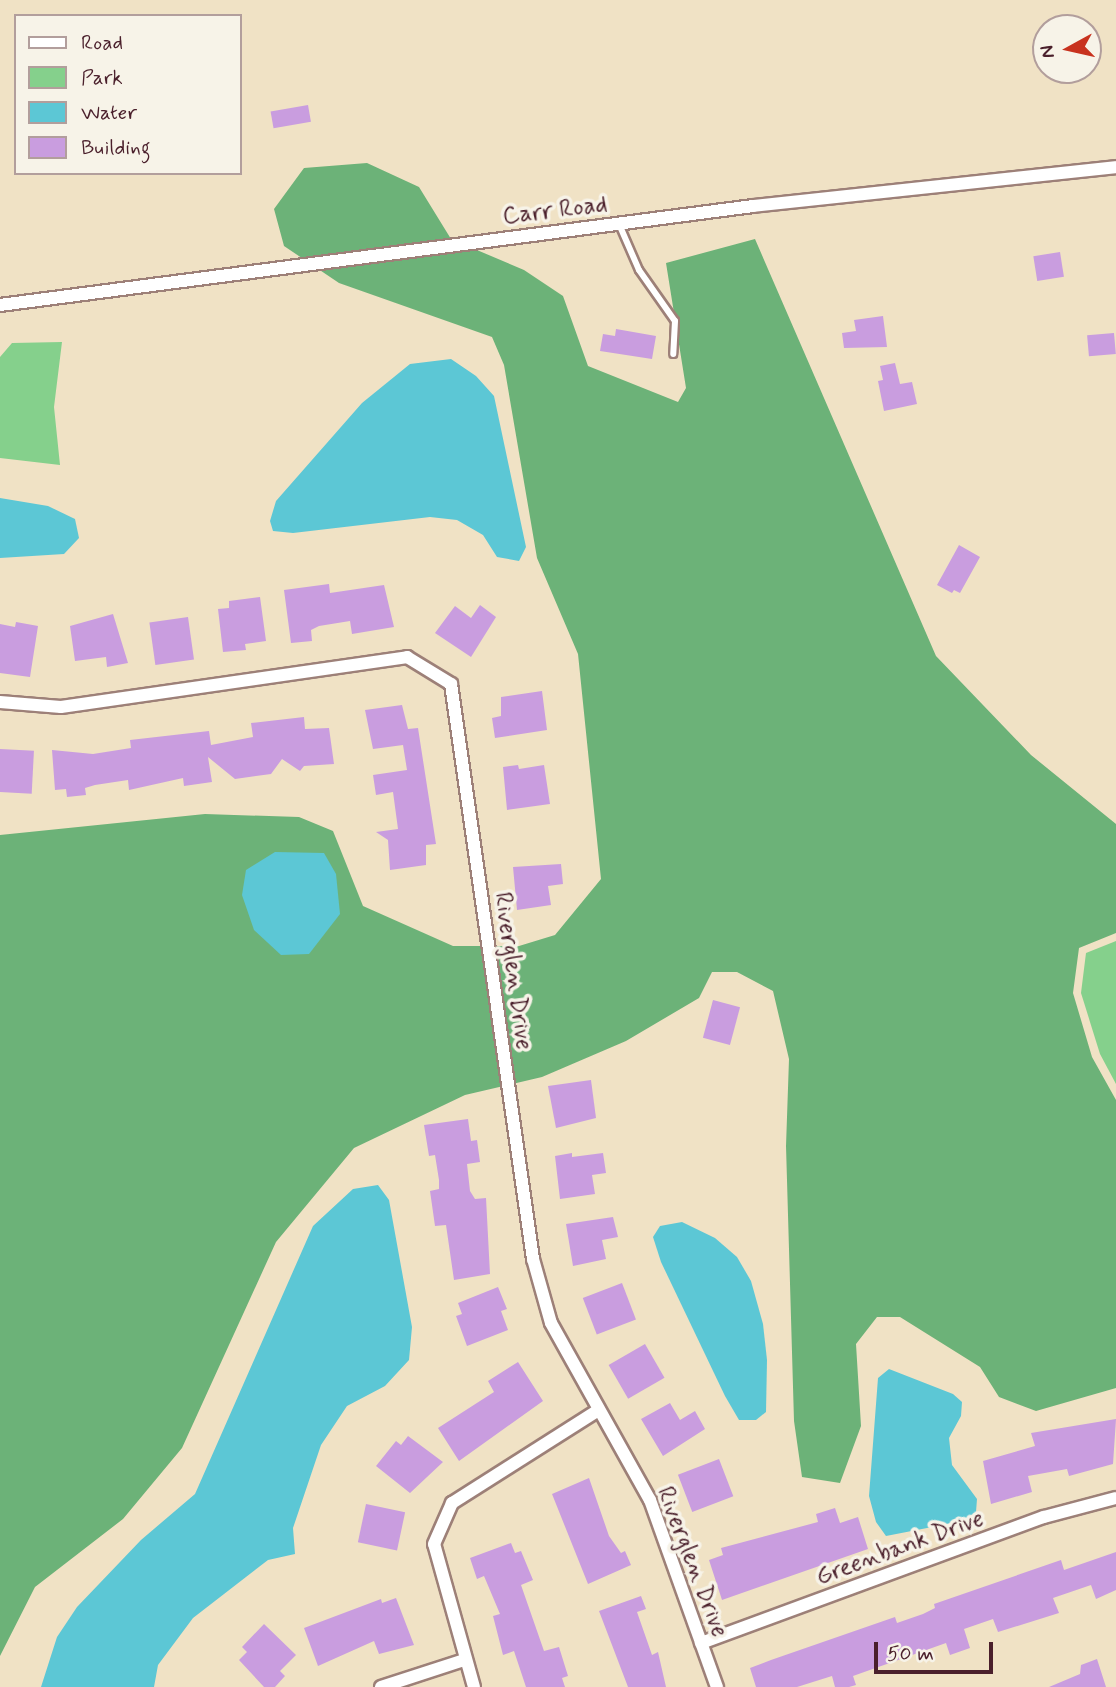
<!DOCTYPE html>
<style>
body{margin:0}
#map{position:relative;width:1116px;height:1687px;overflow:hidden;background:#f0e2c5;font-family:Mynerve,sans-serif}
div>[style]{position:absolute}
.green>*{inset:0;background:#85d08c}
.forest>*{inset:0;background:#6cb278}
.water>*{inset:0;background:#5cc7d5}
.building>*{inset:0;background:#c99ddf;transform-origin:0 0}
.roads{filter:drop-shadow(2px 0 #9d8078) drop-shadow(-2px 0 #9d8078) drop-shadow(0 2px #9d8078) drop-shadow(0 -2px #9d8078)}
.lane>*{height:6px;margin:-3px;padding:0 3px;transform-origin:3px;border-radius:3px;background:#fff}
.street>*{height:12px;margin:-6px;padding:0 6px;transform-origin:6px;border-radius:6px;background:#fff}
span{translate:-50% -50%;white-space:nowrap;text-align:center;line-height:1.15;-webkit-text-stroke:7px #f7f3e8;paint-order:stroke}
.street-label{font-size:24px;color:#4a1f2b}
.legend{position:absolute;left:14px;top:14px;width:228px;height:161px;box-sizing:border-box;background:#f7f3e8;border:2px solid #b29e9c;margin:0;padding:9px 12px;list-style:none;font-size:21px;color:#4a1f2b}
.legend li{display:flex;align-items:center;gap:14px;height:35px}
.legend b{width:35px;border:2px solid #b29e9c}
.north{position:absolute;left:1032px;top:14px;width:70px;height:70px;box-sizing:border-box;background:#f7f3e8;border:2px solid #b29e9c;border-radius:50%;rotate:262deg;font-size:19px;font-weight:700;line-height:28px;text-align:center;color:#4a1f2b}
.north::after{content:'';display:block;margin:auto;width:24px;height:32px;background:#c8321e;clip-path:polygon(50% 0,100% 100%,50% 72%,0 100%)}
.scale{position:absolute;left:874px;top:1642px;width:119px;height:32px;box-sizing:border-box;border:4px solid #4a1f2b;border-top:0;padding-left:9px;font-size:21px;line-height:24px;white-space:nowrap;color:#4a1f2b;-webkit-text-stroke:5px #f7f3e8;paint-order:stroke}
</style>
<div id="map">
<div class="green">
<div style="clip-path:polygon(62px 342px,54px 407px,60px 465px,0 458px,0 357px,12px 343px)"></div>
<div style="clip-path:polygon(1116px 941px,1116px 1084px,1100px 1054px,1081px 993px,1086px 953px)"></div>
</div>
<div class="forest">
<div style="clip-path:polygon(367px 163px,419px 187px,451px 239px,524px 270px,563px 296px,588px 366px,678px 402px,686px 388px,666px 263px,755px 239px,936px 656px,1031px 755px,1116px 824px,1116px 933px,1079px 948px,1073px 993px,1092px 1057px,1116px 1100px,1116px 1388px,1036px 1411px,999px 1397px,980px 1367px,900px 1317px,877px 1317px,856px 1344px,861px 1426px,840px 1483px,802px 1477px,794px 1421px,786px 1146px,789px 1059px,773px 991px,737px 972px,712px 972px,699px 998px,626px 1041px,542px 1077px,465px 1095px,354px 1148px,276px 1242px,182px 1448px,123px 1519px,35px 1587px,0 1656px,0 835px,205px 814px,299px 817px,333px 831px,363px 906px,453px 946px,519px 946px,555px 935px,601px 879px,578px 654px,537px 558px,504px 365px,492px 337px,339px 283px,284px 246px,274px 209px,304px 168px)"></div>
</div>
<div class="water">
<div style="clip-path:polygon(451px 359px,476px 376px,494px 396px,526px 547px,519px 561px,497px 557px,483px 535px,457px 520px,430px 517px,293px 533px,273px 531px,270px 521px,276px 501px,362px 403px,410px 364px)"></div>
<div style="clip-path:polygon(0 498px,48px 506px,75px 519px,79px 538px,64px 554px,0 558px)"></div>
<div style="clip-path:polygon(275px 852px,324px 853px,336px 874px,340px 914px,309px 954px,281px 955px,254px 930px,242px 895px,246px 870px)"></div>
<div style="clip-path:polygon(378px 1185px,389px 1200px,412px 1327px,409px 1360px,385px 1386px,347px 1406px,321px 1445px,293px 1528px,295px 1554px,268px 1560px,193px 1618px,158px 1665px,154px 1687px,41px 1687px,57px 1637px,77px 1607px,141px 1540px,195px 1494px,313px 1226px,353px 1189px)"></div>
<div style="clip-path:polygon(682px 1222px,715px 1238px,737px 1257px,751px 1281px,763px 1324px,767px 1360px,766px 1412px,756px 1420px,739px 1420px,725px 1396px,661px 1262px,653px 1237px,660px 1226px)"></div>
<div style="clip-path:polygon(889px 1369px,953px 1394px,962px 1402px,961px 1416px,949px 1438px,952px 1465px,977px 1499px,976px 1512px,963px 1521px,886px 1536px,876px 1522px,869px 1496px,878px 1378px)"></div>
</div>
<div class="building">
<div style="left:308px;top:105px;width:17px;height:38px;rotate:80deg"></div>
<div style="left:1060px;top:252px;width:25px;height:27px;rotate:81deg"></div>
<div style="clip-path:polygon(883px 316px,887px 347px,844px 348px,842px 333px,856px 331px,854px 320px)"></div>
<div style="clip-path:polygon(616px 329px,656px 336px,652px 359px,600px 351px,603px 334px,615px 336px)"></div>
<div style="left:1114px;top:333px;width:21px;height:27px;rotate:85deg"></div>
<div style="clip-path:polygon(895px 363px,900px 384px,912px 382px,917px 404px,884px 411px,878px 381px,883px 380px,880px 366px)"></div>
<div style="clip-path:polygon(959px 545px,980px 557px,960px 593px,954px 590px,952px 593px,937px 585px)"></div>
<div style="clip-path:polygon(329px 584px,330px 593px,384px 585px,394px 627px,352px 634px,350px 621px,319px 626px,311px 630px,312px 641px,291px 643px,284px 590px)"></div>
<div style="clip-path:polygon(260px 597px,266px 641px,245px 644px,246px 650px,223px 652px,218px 609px,229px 608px,229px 601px)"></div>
<div style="clip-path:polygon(480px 605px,496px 617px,471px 657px,435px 633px,455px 606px,471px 618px)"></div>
<div style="clip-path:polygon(113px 614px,128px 663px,107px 667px,106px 657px,75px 661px,70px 626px)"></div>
<div style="left:188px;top:617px;width:43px;height:39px;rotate:82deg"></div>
<div style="clip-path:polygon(16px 622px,38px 626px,30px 677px,0 673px,0 624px,15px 627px)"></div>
<div style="clip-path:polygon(542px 691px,547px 730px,495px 738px,492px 718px,501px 716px,501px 697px)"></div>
<div style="clip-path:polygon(402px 705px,408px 729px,418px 728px,436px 844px,426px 845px,426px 865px,390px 870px,388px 840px,376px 832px,398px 829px,393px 792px,376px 795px,373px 775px,407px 770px,403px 745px,373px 749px,365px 710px)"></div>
<div style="clip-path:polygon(304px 717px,305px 729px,329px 728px,334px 764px,304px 766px,300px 771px,282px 759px,271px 774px,235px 779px,208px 757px,212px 782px,184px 786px,183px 778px,129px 790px,128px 780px,95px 785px,85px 788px,86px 795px,67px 797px,66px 789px,55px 790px,52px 750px,93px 754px,131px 748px,130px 740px,209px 731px,211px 745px,253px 737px,251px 723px)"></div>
<div style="left:0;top:749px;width:34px;height:43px;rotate:3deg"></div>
<div style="clip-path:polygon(518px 765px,519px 769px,544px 765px,550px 804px,507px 810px,503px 767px)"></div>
<div style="clip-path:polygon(561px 864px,563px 884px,548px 886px,551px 905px,517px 910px,513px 867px)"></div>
<div style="left:713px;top:1000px;width:28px;height:39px;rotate:15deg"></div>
<div style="clip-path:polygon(591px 1080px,596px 1118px,556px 1128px,548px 1086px)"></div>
<div style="clip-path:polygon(468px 1119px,471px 1141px,477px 1140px,480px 1162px,467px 1164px,470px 1191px,475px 1199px,486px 1198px,490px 1274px,454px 1280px,446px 1225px,435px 1226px,430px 1191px,439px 1189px,439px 1180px,435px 1155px,429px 1156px,424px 1125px)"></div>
<div style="clip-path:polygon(572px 1153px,572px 1157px,603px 1153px,606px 1173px,592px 1175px,595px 1194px,560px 1199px,555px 1156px)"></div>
<div style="clip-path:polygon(613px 1217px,618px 1237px,602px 1240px,606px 1259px,573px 1266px,566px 1224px)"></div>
<div style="left:622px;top:1283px;width:39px;height:42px;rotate:69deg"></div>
<div style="clip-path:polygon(498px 1287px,507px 1309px,501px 1311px,508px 1330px,467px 1346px,456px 1316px,462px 1314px,458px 1303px)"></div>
<div style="left:645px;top:1344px;width:39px;height:42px;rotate:60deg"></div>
<div style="clip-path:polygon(518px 1362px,543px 1401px,459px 1461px,438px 1428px,494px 1392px,488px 1381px)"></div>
<div style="clip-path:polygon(670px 1403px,680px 1420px,695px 1411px,705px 1429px,663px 1456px,641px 1419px)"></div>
<div style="clip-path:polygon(1116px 1419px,1113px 1464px,1069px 1476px,1067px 1469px,1028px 1476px,1032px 1492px,991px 1504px,983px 1461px,1035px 1446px,1031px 1433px)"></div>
<div style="clip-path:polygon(408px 1436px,443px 1462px,410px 1493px,376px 1466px,396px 1441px,401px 1445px)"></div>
<div style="left:719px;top:1459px;width:40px;height:44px;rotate:69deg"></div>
<div style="clip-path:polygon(589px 1478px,609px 1536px,621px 1553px,625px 1551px,631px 1565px,588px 1584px,552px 1494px)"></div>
<div style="left:366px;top:1504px;width:40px;height:39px;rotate:12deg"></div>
<div style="clip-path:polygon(835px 1508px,840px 1523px,858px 1517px,868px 1549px,722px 1600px,709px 1560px,723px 1555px,721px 1548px,818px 1522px,816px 1514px)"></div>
<div style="clip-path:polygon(511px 1543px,515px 1553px,521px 1551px,533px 1580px,521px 1585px,544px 1651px,559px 1647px,568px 1676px,562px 1678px,565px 1687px,526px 1687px,514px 1651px,503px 1655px,493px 1616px,500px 1614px,484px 1576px,477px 1579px,470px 1558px)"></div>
<div style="clip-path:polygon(1116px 1552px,1116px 1590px,1096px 1599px,1091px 1585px,1053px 1598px,1059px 1613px,998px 1632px,993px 1619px,964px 1629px,970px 1648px,950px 1655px,946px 1643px,853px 1676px,856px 1685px,849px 1687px,835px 1687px,832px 1676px,797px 1687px,756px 1687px,750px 1668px,771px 1660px,895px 1617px,897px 1623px,923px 1614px,935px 1608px,934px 1604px,1061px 1560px,1064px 1570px)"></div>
<div style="clip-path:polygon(641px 1596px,646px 1609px,637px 1612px,652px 1655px,658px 1652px,666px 1687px,628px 1687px,599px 1611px)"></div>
<div style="clip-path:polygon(396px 1598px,414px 1645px,379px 1654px,374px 1641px,318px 1666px,304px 1628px,381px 1599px,382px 1603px)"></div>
<div style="clip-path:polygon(264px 1624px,296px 1655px,280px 1671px,285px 1676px,275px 1687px,264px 1687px,239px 1660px,247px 1652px,242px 1647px)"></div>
<div style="clip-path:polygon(1097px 1659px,1106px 1687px,1049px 1687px,1080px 1674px,1081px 1665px)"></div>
</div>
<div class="roads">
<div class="lane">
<div style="left:619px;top:224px;width:50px;rotate:66.5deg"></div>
<div style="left:639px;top:270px;width:62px;rotate:54.8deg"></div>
<div style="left:675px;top:321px;width:33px;rotate:93deg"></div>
</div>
<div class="street">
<div style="left:0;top:305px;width:759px;rotate:-7.49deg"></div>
<div style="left:753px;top:206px;width:365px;rotate:-6.1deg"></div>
<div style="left:0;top:702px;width:61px;rotate:4.7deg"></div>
<div style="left:61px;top:707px;width:350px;rotate:-8.2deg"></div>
<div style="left:407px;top:657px;width:52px;rotate:31.5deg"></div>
<div style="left:451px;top:684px;width:581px;rotate:81.88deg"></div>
<div style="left:533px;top:1259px;width:66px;rotate:74.3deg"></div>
<div style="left:551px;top:1323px;width:203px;rotate:60.8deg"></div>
<div style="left:650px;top:1500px;width:199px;rotate:70.3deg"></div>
<div style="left:701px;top:1643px;width:365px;rotate:-20.2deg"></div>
<div style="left:1044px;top:1517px;width:74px;rotate:-14.8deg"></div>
<div style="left:381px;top:1687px;width:87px;rotate:-18deg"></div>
<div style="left:474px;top:1687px;width:148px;rotate:-105.6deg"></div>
<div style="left:434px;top:1544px;width:45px;rotate:-66.3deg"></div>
<div style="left:452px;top:1503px;width:172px;rotate:-32.4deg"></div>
</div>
</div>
<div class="street-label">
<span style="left:555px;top:211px;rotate:-7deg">Carr Road</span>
<span style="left:513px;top:971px;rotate:82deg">Riverglen Drive</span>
<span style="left:900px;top:1548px;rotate:-20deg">Greenbank Drive</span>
<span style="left:692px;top:1562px;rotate:69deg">Riverglen Drive</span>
</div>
<ul class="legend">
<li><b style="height:9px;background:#fff"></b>Road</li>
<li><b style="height:19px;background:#85d08c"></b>Park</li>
<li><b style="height:19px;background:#5cc7d5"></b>Water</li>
<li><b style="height:19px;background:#c99ddf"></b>Building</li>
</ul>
<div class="north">N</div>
<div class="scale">50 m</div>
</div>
